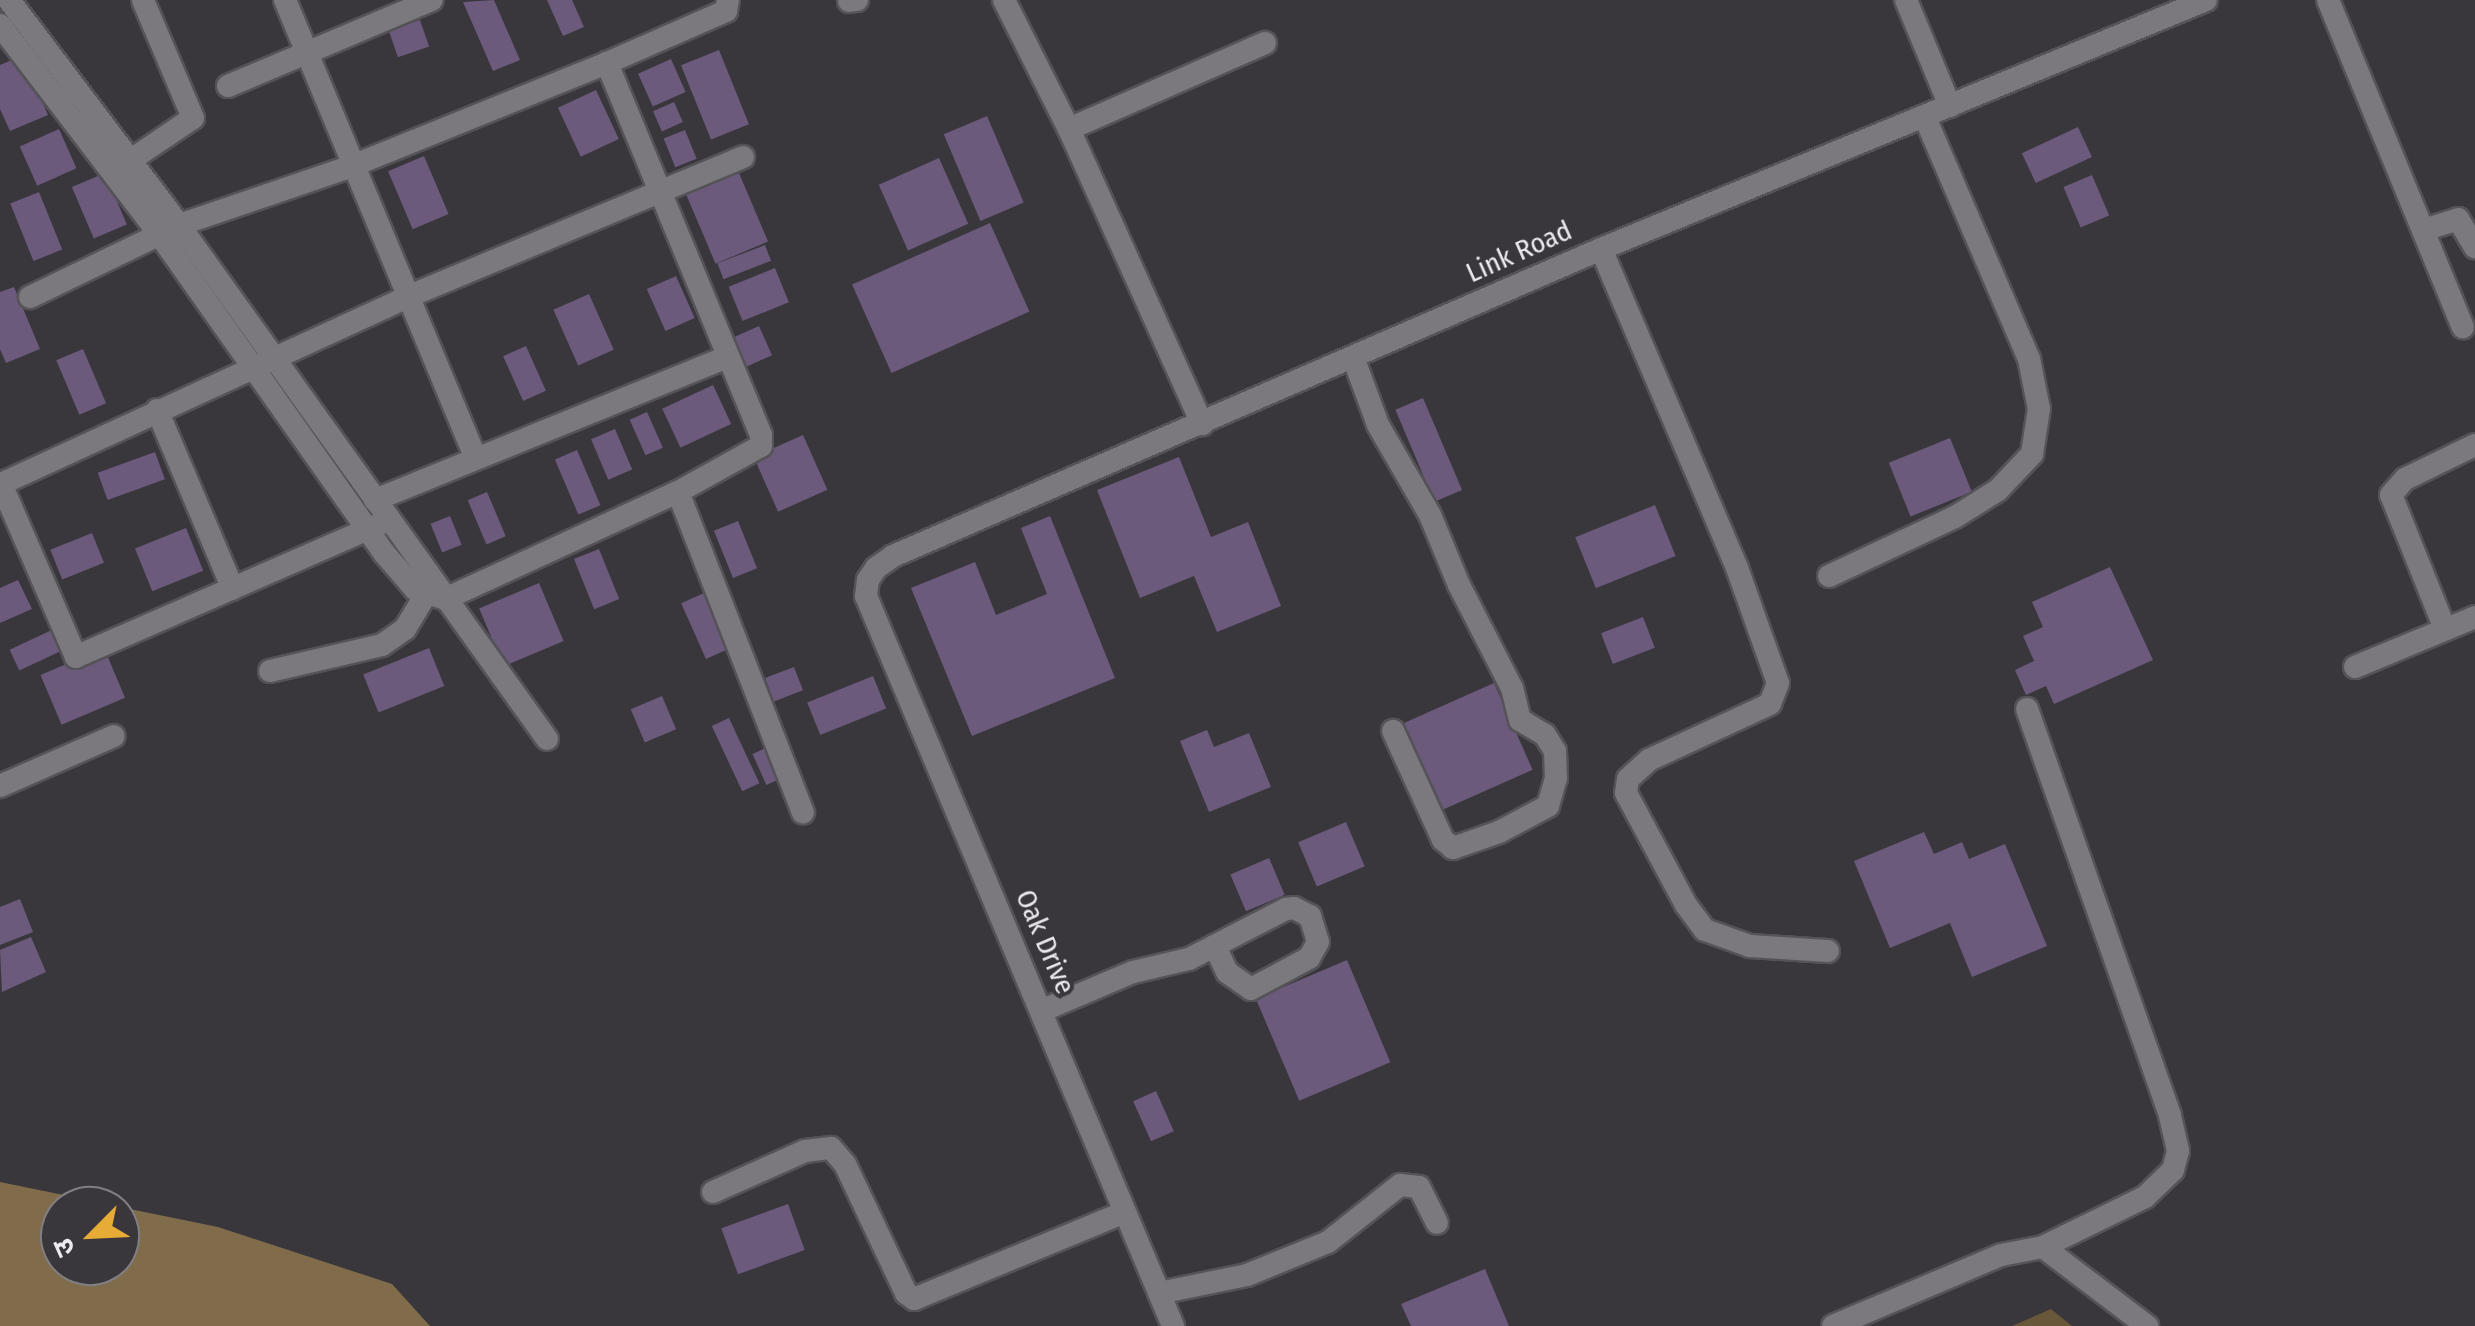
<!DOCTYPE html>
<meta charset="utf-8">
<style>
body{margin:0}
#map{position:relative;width:2475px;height:1326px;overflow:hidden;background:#39363c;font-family:"Fira Sans Condensed","Noto Sans Devanagari",sans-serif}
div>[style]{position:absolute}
.green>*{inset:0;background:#695739}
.forest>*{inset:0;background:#806c4a}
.building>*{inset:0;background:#6b5a7b;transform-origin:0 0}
.roads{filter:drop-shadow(2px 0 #555358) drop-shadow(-2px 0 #555358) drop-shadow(0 2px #555358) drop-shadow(0 -2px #555358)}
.minor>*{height:22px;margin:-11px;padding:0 11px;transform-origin:11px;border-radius:11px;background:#7b787e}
span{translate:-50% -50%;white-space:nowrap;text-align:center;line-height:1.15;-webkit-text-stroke:8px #39363c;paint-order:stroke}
.street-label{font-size:28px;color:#edebef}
.north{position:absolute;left:40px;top:1186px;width:100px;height:100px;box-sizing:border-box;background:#39363c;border:2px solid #817e84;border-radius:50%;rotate:246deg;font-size:28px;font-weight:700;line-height:40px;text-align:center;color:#edebef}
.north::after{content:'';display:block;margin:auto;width:35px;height:45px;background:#e7ac36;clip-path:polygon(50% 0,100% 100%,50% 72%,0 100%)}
</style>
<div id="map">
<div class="green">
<div style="clip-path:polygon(2051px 1309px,2072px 1326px,2012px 1326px)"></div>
</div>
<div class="forest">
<div style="clip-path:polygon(0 1182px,117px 1206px,60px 1206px,60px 1266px,120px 1266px,120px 1207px,218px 1227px,392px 1284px,430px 1326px,0 1326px)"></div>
</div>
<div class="building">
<div style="clip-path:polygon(494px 0,520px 60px,493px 71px,463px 2px)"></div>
<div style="clip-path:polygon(547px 0,572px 0,584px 27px,563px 36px)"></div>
<div style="left:420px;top:20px;width:28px;height:33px;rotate:71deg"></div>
<div style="left:719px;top:50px;width:80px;height:41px;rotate:68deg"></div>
<div style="clip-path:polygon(22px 56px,48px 115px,10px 131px,0 109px,0 65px)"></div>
<div style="left:671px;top:59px;width:36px;height:36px;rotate:66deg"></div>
<div style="left:596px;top:90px;width:54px;height:42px;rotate:65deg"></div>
<div style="left:674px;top:102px;width:22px;height:23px;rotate:66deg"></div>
<div style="left:987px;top:116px;width:94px;height:47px;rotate:67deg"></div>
<div style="left:2078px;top:127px;width:33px;height:62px;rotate:65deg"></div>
<div style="left:59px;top:129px;width:43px;height:43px;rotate:66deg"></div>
<div style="left:685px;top:130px;width:31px;height:23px;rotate:68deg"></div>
<div style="left:424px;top:156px;width:63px;height:39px;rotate:67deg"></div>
<div style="left:939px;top:158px;width:72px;height:66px;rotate:66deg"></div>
<div style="left:736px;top:166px;width:82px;height:57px;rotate:67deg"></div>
<div style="left:105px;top:173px;width:56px;height:36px;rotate:67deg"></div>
<div style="left:2092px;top:175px;width:44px;height:31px;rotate:67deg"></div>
<div style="left:39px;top:192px;width:62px;height:31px;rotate:68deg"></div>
<div style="left:990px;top:223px;width:97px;height:151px;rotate:66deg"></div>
<div style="left:765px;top:245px;width:17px;height:51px;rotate:69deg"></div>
<div style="left:775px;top:268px;width:37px;height:50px;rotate:68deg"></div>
<div style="left:676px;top:276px;width:46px;height:32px;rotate:66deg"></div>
<div style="clip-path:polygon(14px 287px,40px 349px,6px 363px,0 349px,0 292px)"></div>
<div style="left:589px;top:294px;width:61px;height:39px;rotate:66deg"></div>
<div style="left:759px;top:326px;width:32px;height:32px;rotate:66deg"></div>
<div style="left:526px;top:346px;width:49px;height:25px;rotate:66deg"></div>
<div style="left:83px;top:349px;width:59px;height:29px;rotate:67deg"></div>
<div style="left:713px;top:385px;width:43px;height:56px;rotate:65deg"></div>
<div style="left:1423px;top:398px;width:100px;height:30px;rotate:67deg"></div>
<div style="left:647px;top:412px;width:39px;height:19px;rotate:66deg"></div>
<div style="left:615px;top:429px;width:44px;height:26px;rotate:67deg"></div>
<div style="left:803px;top:435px;width:60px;height:54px;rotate:66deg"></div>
<div style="left:1950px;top:438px;width:58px;height:66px;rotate:68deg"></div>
<div style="left:577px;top:450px;width:60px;height:24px;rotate:67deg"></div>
<div style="left:155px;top:452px;width:29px;height:61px;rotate:70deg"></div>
<div style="clip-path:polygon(1179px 457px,1211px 537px,1248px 522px,1281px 606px,1217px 632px,1194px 576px,1140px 598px,1097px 490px)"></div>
<div style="left:487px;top:492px;width:48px;height:21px;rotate:67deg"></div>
<div style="left:1655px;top:505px;width:55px;height:86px;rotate:68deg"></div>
<div style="left:450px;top:516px;width:31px;height:21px;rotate:68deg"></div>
<div style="clip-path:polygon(1050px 516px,1115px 678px,972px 736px,911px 588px,975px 562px,996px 615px,1047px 594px,1021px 528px)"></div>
<div style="left:738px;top:521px;width:51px;height:26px;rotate:68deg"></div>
<div style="left:186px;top:528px;width:46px;height:55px;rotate:68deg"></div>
<div style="left:92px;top:533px;width:32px;height:45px;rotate:68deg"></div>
<div style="left:599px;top:549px;width:54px;height:27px;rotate:68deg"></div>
<div style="clip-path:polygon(2110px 567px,2153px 660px,2054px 704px,2046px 686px,2026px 695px,2015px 670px,2034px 661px,2023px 636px,2043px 627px,2032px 602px)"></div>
<div style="clip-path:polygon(18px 580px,32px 609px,0 623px,0 588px)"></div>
<div style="left:539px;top:583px;width:63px;height:65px;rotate:67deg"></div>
<div style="left:704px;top:593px;width:61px;height:25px;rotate:66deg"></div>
<div style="left:1643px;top:617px;width:33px;height:45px;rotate:69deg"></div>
<div style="left:54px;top:629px;width:23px;height:49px;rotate:65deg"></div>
<div style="left:104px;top:648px;width:54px;height:69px;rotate:67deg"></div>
<div style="left:429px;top:648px;width:41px;height:71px;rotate:68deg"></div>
<div style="left:794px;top:667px;width:25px;height:31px;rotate:69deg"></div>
<div style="left:873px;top:676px;width:35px;height:71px;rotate:68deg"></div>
<div style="left:1494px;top:683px;width:95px;height:101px;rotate:66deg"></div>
<div style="left:662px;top:696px;width:36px;height:34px;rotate:67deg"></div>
<div style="left:729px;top:718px;width:72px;height:19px;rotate:65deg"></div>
<div style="clip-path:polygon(1207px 730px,1214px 747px,1249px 733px,1271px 787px,1209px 812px,1180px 741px)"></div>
<div style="left:768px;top:747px;width:34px;height:17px;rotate:66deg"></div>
<div style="left:1346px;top:822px;width:48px;height:52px;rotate:67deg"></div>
<div style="clip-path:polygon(1924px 832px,1934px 854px,1962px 842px,1969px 859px,2005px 844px,2047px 946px,1972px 977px,1950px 923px,1890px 948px,1854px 861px)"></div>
<div style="left:1269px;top:858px;width:40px;height:42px;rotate:67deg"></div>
<div style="clip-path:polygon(20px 899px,33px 932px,0 945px,0 907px)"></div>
<div style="clip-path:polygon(31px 937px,46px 972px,2px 992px,0 950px)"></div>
<div style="left:1347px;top:960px;width:111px;height:99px;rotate:67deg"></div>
<div style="left:1156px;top:1091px;width:44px;height:25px;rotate:66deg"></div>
<div style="left:788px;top:1204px;width:49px;height:71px;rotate:70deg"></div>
<div style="clip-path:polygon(1485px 1269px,1509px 1326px,1411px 1326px,1401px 1304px)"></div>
</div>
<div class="roads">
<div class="minor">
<div style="left:9px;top:0;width:282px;rotate:52.9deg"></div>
<div style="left:179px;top:225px;width:632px;rotate:54.4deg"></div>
<div style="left:285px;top:0;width:495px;rotate:67.4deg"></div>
<div style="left:1004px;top:0;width:144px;rotate:63.3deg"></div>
<div style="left:1069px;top:129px;width:324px;rotate:65.7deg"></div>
<div style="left:1906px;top:0;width:115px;rotate:67.5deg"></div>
<div style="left:2328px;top:0;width:354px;rotate:67.6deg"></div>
<div style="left:849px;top:1px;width:8px;rotate:-7deg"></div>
<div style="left:0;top:25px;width:263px;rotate:52.7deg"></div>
<div style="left:159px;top:234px;width:390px;rotate:54.8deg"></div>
<div style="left:384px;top:553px;width:48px;rotate:49.3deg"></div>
<div style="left:415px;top:589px;width:32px;rotate:18deg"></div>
<div style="left:445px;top:599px;width:256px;rotate:-24.7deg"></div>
<div style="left:678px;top:492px;width:95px;rotate:-29deg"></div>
<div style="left:761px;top:446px;width:11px;rotate:-90deg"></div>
<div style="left:761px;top:435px;width:403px;rotate:-112.5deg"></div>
<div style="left:228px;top:86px;width:221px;rotate:-22.9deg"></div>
<div style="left:1069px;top:129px;width:214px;rotate:-23.7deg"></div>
<div style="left:119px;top:168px;width:89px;rotate:-34deg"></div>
<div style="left:193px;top:118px;width:128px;rotate:-113deg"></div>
<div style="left:2423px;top:230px;width:37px;rotate:-17deg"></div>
<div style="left:2458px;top:219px;width:33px;rotate:59deg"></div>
<div style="left:1601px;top:249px;width:347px;rotate:66.9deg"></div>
<div style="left:1737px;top:568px;width:122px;rotate:70.4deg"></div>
<div style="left:1778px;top:683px;width:22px;rotate:111deg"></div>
<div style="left:1770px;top:704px;width:133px;rotate:155.2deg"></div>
<div style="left:1649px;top:760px;width:28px;rotate:138deg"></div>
<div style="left:1628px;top:779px;width:14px;rotate:98deg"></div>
<div style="left:1626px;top:793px;width:127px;rotate:61.8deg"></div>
<div style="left:1686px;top:905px;width:31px;rotate:53deg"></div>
<div style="left:1705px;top:930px;width:48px;rotate:19.6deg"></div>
<div style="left:1750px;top:946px;width:78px;rotate:3.7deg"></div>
<div style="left:30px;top:297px;width:165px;rotate:-25.8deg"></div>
<div style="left:179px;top:225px;width:183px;rotate:-18.8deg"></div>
<div style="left:352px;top:166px;width:275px;rotate:-22deg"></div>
<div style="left:607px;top:63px;width:130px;rotate:-23.6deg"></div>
<div style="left:726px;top:11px;width:11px;rotate:-80deg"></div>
<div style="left:1353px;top:357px;width:72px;rotate:69.8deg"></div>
<div style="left:1378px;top:425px;width:104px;rotate:60deg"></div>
<div style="left:1430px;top:515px;width:76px;rotate:67.5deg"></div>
<div style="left:1459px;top:585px;width:116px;rotate:62.8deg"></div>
<div style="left:1512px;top:688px;width:33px;rotate:76deg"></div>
<div style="left:1520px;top:720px;width:29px;rotate:31deg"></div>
<div style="left:1545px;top:735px;width:19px;rotate:58deg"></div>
<div style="left:1555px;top:751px;width:27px;rotate:88deg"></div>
<div style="left:1556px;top:778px;width:29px;rotate:106deg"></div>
<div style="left:1548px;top:806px;width:55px;rotate:152deg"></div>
<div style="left:1499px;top:832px;width:49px;rotate:160.8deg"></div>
<div style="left:1453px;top:848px;width:13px;rotate:-141deg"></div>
<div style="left:1443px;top:840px;width:120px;rotate:-114.6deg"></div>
<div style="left:157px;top:410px;width:194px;rotate:67deg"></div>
<div style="left:678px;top:492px;width:344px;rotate:68.7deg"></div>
<div style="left:375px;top:500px;width:381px;rotate:-22.1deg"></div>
<div style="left:389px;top:520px;width:342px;rotate:156.4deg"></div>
<div style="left:76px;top:657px;width:189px;rotate:-113.4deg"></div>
<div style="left:1px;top:484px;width:447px;rotate:-24.7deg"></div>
<div style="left:407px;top:297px;width:364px;rotate:-22.6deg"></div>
<div style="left:1829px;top:576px;width:139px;rotate:-25.1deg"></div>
<div style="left:1955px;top:517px;width:51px;rotate:-32.1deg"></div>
<div style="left:1998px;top:490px;width:50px;rotate:-46.6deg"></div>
<div style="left:2032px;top:454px;width:46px;rotate:-81.2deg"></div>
<div style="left:2039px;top:409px;width:51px;rotate:-101.3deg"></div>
<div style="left:2029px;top:359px;width:263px;rotate:-113.3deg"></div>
<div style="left:2445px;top:629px;width:144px;rotate:-111.9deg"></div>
<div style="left:2391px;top:495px;width:21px;rotate:-49deg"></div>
<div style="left:2405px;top:479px;width:78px;rotate:-25.9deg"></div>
<div style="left:2355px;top:667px;width:130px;rotate:-22.6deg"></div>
<div style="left:270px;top:671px;width:115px;rotate:-13.1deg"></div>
<div style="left:382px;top:645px;width:28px;rotate:-35deg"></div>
<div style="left:405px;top:629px;width:39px;rotate:-59deg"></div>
<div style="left:2027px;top:709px;width:431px;rotate:70.6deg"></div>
<div style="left:2170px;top:1116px;width:36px;rotate:77deg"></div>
<div style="left:2178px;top:1151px;width:20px;rotate:105deg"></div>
<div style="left:2173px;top:1170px;width:39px;rotate:136deg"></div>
<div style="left:2145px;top:1197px;width:114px;rotate:153.9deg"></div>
<div style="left:0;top:786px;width:124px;rotate:-23.7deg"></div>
<div style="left:1041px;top:1011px;width:100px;rotate:-23deg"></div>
<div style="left:1133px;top:972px;width:57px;rotate:-13.1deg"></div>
<div style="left:1189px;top:959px;width:109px;rotate:-27.3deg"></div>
<div style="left:1286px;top:909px;width:8px;rotate:-7deg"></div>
<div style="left:1294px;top:908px;width:18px;rotate:27deg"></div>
<div style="left:1310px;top:916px;width:27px;rotate:73deg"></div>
<div style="left:1318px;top:942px;width:18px;rotate:119deg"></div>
<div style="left:1309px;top:958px;width:66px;rotate:151.9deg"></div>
<div style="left:1251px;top:989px;width:29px;rotate:-145deg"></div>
<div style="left:1227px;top:972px;width:29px;rotate:-115deg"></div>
<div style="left:713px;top:1192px;width:101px;rotate:-24deg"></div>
<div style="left:805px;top:1151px;width:26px;rotate:-7deg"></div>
<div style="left:831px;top:1148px;width:21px;rotate:49deg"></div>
<div style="left:845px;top:1164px;width:143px;rotate:64.7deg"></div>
<div style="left:906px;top:1293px;width:10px;rotate:37deg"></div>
<div style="left:914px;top:1299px;width:228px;rotate:-22.4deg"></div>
<div style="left:1159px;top:1293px;width:90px;rotate:-11.6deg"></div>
<div style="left:1247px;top:1275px;width:87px;rotate:-22.2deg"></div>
<div style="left:1328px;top:1242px;width:92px;rotate:-38.4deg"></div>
<div style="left:1400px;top:1185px;width:19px;rotate:6deg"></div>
<div style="left:1419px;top:1187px;width:40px;rotate:63.4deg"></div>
<div style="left:1173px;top:1326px;width:792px;rotate:-112.81deg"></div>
<div style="left:866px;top:596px;width:16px;rotate:-83deg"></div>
<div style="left:868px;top:580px;width:14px;rotate:-56deg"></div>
<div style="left:876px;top:568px;width:21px;rotate:-35deg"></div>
<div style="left:893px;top:556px;width:772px;rotate:-23.44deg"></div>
<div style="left:1601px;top:249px;width:654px;rotate:-22.37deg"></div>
<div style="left:1833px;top:1326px;width:182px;rotate:-22.9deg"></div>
<div style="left:2001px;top:1255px;width:43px;rotate:-10.8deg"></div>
<div style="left:2043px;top:1247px;width:131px;rotate:37.2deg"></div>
</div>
</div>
<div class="street-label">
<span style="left:1519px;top:252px;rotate:-24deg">Link Road</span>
<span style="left:1045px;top:942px;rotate:67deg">Oak Drive</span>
</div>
<div class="north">उ</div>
</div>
